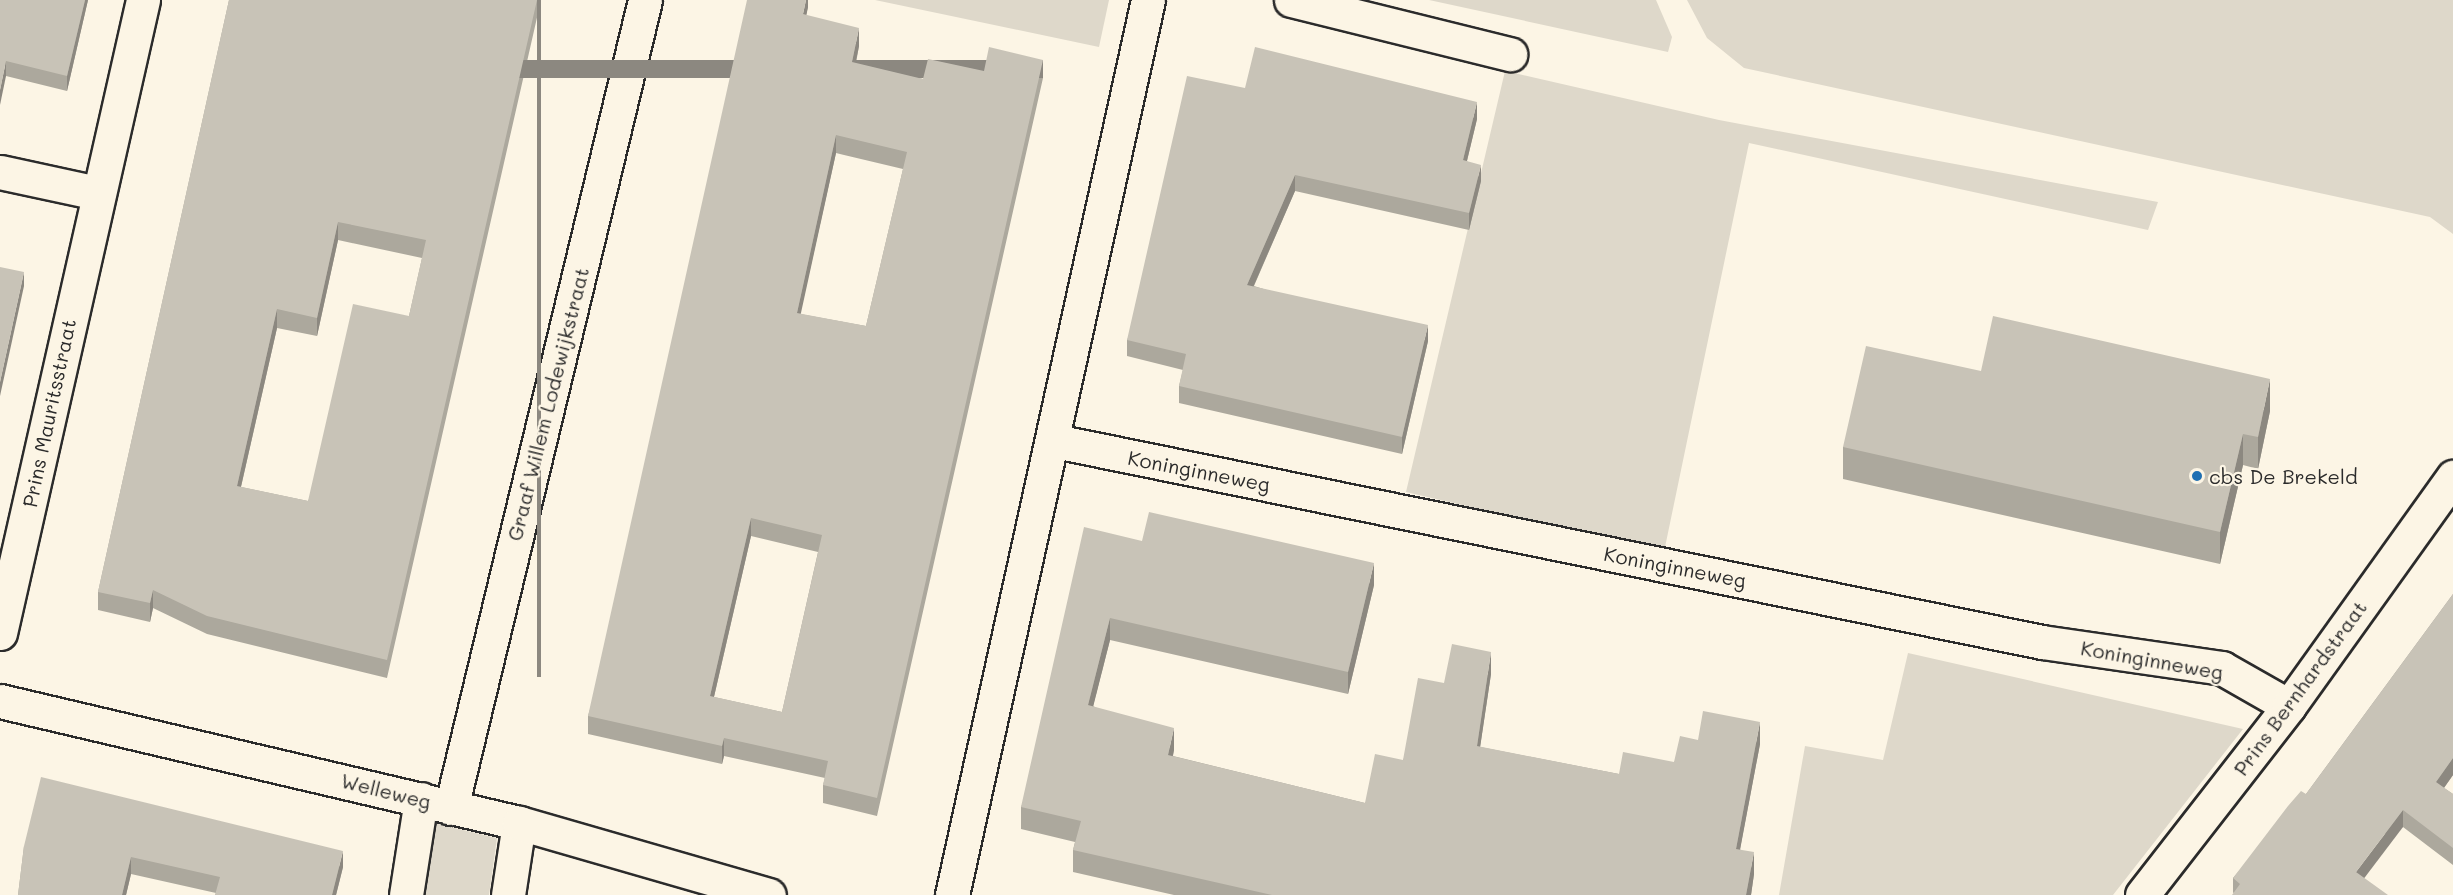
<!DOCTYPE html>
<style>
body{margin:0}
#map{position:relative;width:2453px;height:895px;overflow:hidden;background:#fcf5e5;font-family:Mali,sans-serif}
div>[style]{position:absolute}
.green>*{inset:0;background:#ded8ca}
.roads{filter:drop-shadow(2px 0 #2b2b2b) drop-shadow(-2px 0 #2b2b2b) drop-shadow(0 2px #2b2b2b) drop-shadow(0 -2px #2b2b2b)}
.minor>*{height:33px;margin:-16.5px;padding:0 16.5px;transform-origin:16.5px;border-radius:16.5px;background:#fcf5e5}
.secondary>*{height:33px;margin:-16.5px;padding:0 16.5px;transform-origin:16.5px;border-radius:16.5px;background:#fcf5e5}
.wall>*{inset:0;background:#aca89d}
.shaded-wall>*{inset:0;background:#8c8880;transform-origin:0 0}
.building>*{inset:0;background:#c8c3b7}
.dots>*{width:16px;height:16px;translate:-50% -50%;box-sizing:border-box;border:3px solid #fcf5e5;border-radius:50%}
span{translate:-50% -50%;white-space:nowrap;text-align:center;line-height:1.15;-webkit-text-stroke:4.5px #fcf5e5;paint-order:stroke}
.street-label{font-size:20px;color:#2b2b2b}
.poi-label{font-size:20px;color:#2b2b2b}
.left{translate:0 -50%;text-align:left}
</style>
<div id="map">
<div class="green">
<div style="clip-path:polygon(875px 0,1109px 0,1099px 47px)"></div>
<div style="clip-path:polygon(1429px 0,1656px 0,1672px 37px,1668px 52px)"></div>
<div style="clip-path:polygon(1687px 0,2453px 0,2453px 234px,2430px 217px,1744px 68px,1707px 38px)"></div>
<div style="clip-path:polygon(1505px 71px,1719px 120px,2158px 202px,2148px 230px,1749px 143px,1664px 552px,1406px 492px)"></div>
<div style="clip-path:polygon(1908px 653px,2243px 729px,2113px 895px,1779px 895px,1805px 746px,1883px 760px)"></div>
<div style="clip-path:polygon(421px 820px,497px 838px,489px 895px,410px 895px)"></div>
</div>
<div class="roads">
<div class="minor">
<div style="left:1291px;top:0;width:226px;rotate:13.9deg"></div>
<div style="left:0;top:172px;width:99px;rotate:12.2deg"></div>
<div style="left:1055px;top:441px;width:1007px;rotate:11.51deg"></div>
<div style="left:2042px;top:642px;width:182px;rotate:8.2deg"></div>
<div style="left:2222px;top:668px;width:77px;rotate:29.6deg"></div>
<div style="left:0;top:633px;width:649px;rotate:-77.27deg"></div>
<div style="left:451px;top:808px;width:831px;rotate:-76.5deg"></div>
<div style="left:406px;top:895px;width:97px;rotate:-81.1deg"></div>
<div style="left:508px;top:895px;width:73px;rotate:-81.3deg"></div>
<div style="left:952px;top:895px;width:916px;rotate:-77.65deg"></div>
<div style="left:2142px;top:895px;width:239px;rotate:-52.1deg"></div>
<div style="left:2289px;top:706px;width:282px;rotate:-54.4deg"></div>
</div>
<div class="secondary">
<div style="left:0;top:701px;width:533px;rotate:13.23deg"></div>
<div style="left:519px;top:823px;width:260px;rotate:16.1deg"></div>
</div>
</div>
<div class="wall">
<div style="clip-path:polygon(0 0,88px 0,67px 91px,6px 76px)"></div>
<div style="clip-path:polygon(evenodd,229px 0,541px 0,387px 678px,207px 634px,153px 608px,150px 622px,98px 610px,98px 592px,229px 0,338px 240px,422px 258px,409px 316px,308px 501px,241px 487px,277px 328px,317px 336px,338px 240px)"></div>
<div style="clip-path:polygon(evenodd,808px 0,808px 7px,806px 15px,859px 46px,856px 63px,923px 79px,984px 71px,1043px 78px,877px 816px,823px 803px,823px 785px,825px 778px,724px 756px,722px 764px,588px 734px,588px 716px,808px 0,836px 153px,903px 169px,866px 326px,800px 314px,836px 153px,808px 0,751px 536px,818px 552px,782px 712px,714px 697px,751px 536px)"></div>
<div style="clip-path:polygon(1245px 88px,1477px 119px,1467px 161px,1481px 181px,1469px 230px,1295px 191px,1254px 286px,1428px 341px,1402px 454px,1179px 403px,1179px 386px,1183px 370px,1127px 356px,1127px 340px)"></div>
<div style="clip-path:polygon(1981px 371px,2270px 411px,2258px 469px,2243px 465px,2220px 564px,1843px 479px,1843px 447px)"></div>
<div style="clip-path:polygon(1142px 541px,1374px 585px,1348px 694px,1110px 640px,1093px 706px,1174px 750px,1173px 756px,1365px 803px,1403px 760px,1444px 683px,1491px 674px,1480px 747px,1619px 774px,1674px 762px,1698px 740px,1760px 744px,1740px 849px,1754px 874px,1751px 895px,1174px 895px,1073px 872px,1073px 850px,1075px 842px,1021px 829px,1021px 807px)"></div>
<div style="clip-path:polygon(2453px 594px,2453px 775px,2444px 788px,2453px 794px,2453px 865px,2403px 827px,2233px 893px,2233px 878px,2306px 794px)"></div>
<div style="clip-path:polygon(24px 846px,343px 867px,336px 895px,215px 895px,216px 893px,131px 874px,126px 895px,18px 895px)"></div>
</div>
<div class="shaded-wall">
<div style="clip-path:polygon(85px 0,88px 0,67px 91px,67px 76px)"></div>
<div style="left:537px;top:0;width:4px;height:677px"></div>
<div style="clip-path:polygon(806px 0,808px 0,808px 7px,803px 32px,803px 14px)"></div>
<div style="clip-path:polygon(859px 28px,859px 46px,852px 80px,852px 62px)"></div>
<div style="left:1043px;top:60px;width:18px;height:756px;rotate:90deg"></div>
<div style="clip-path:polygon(6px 61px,6px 76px,0 105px,0 90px)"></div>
<div style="clip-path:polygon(1477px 102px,1477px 119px,1463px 177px,1463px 160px)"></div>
<div style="clip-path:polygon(836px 135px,836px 153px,797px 331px,797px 313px)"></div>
<div style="clip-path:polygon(1481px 165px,1481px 181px,1469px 230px,1469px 213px)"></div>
<div style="clip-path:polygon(1295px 175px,1295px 191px,1247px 301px,1247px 285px)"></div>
<div style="clip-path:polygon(338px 222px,338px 240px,317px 336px,317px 318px)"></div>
<div style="clip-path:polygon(24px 272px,24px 286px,0 396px,0 382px)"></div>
<div style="clip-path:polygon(277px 309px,277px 328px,237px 504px,237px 486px)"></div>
<div style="clip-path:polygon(1428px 325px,1428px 341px,1402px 454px,1402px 437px)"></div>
<div style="clip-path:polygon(2270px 379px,2270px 411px,2258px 469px,2258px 437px)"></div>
<div style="clip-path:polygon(2243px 434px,2243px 465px,2220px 564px,2220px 532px)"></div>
<div style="clip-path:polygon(751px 518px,751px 536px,710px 714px,710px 696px)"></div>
<div style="clip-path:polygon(1374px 563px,1374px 585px,1348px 694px,1348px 672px)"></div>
<div style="clip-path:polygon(153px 590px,153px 608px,150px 622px,150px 603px)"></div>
<div style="clip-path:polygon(1110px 618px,1110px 640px,1088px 727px,1088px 705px)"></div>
<div style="clip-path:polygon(1491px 652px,1491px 674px,1477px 768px,1477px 746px)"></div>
<div style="clip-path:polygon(1760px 722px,1760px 744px,1736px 871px,1736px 849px)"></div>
<div style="clip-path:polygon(1174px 728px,1174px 750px,1168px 777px,1168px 755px)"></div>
<div style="clip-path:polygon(724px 738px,724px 756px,722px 764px,722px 746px)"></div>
<div style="clip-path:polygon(2453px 758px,2453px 775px,2436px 799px,2436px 782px)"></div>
<div style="clip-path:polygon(2403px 810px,2403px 827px,2356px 889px,2356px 872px)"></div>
<div style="clip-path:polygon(343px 851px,343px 867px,336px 895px,332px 895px)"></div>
<div style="clip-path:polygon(1754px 852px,1754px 874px,1751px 895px,1746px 895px)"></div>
<div style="clip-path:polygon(131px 857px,131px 874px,126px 895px,122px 895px)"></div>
</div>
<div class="building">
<div style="clip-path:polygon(0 0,85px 0,67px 76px,6px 61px,0 90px)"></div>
<div style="clip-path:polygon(evenodd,229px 0,537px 0,387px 660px,207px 616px,153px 590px,150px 603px,98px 592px,229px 0,338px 222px,426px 240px,409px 316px,353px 304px,308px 501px,237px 486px,277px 309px,317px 318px,338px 222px)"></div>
<div style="clip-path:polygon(evenodd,747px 0,806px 0,803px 14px,859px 28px,852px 62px,923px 79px,928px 59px,984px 71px,989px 47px,1043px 60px,877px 798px,823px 785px,828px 761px,724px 738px,722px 746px,588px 716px,747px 0,836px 135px,907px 152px,866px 326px,797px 313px,836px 135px,747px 0,751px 518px,822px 535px,782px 712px,710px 696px,751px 518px)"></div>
<div style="clip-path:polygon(1255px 47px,1477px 102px,1463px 160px,1481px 165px,1469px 213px,1295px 175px,1247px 285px,1428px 325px,1402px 437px,1179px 386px,1186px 354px,1127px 340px,1187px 76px,1245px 88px)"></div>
<div style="clip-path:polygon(0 267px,24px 272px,0 382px)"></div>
<div style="clip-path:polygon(1993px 316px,2270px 379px,2258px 437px,2243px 434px,2220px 532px,1843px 447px,1866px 346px,1981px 371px)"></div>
<div style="clip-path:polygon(1149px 512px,1374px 563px,1348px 672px,1110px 618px,1088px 705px,1174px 728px,1168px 755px,1365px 803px,1375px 754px,1403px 760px,1418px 678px,1444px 683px,1452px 644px,1491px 652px,1477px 746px,1619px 774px,1623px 752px,1674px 762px,1680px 736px,1698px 740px,1703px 711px,1760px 722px,1736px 849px,1754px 852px,1746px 895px,1272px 895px,1073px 850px,1081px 821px,1021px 807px,1084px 527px,1142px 541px)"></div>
<div style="clip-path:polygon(2453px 594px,2453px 758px,2436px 782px,2453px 794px,2453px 848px,2403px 810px,2356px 872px,2388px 895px,2232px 895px,2240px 884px,2233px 878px,2288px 806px,2301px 791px,2306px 794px)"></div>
<div style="clip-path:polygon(41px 777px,343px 851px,332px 895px,215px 895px,220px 877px,131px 857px,122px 895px,18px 895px,24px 846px)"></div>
</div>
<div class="dots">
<div style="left:2197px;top:476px;background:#1f6fb2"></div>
</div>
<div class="street-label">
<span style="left:548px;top:404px;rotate:-76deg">Graaf Willem Lodewijkstraat</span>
<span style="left:49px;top:413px;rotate:-78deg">Prins Mauritsstraat</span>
<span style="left:1199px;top:471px;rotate:11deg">Koninginneweg</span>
<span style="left:1675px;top:567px;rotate:11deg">Koninginneweg</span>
<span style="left:2152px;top:660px;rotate:10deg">Koninginneweg</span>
<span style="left:2300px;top:688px;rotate:-54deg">Prins Bernhardstraat</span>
<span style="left:386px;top:791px;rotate:14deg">Welleweg</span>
</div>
<div class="poi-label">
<span class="left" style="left:2209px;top:476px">cbs De Brekeld</span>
</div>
</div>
